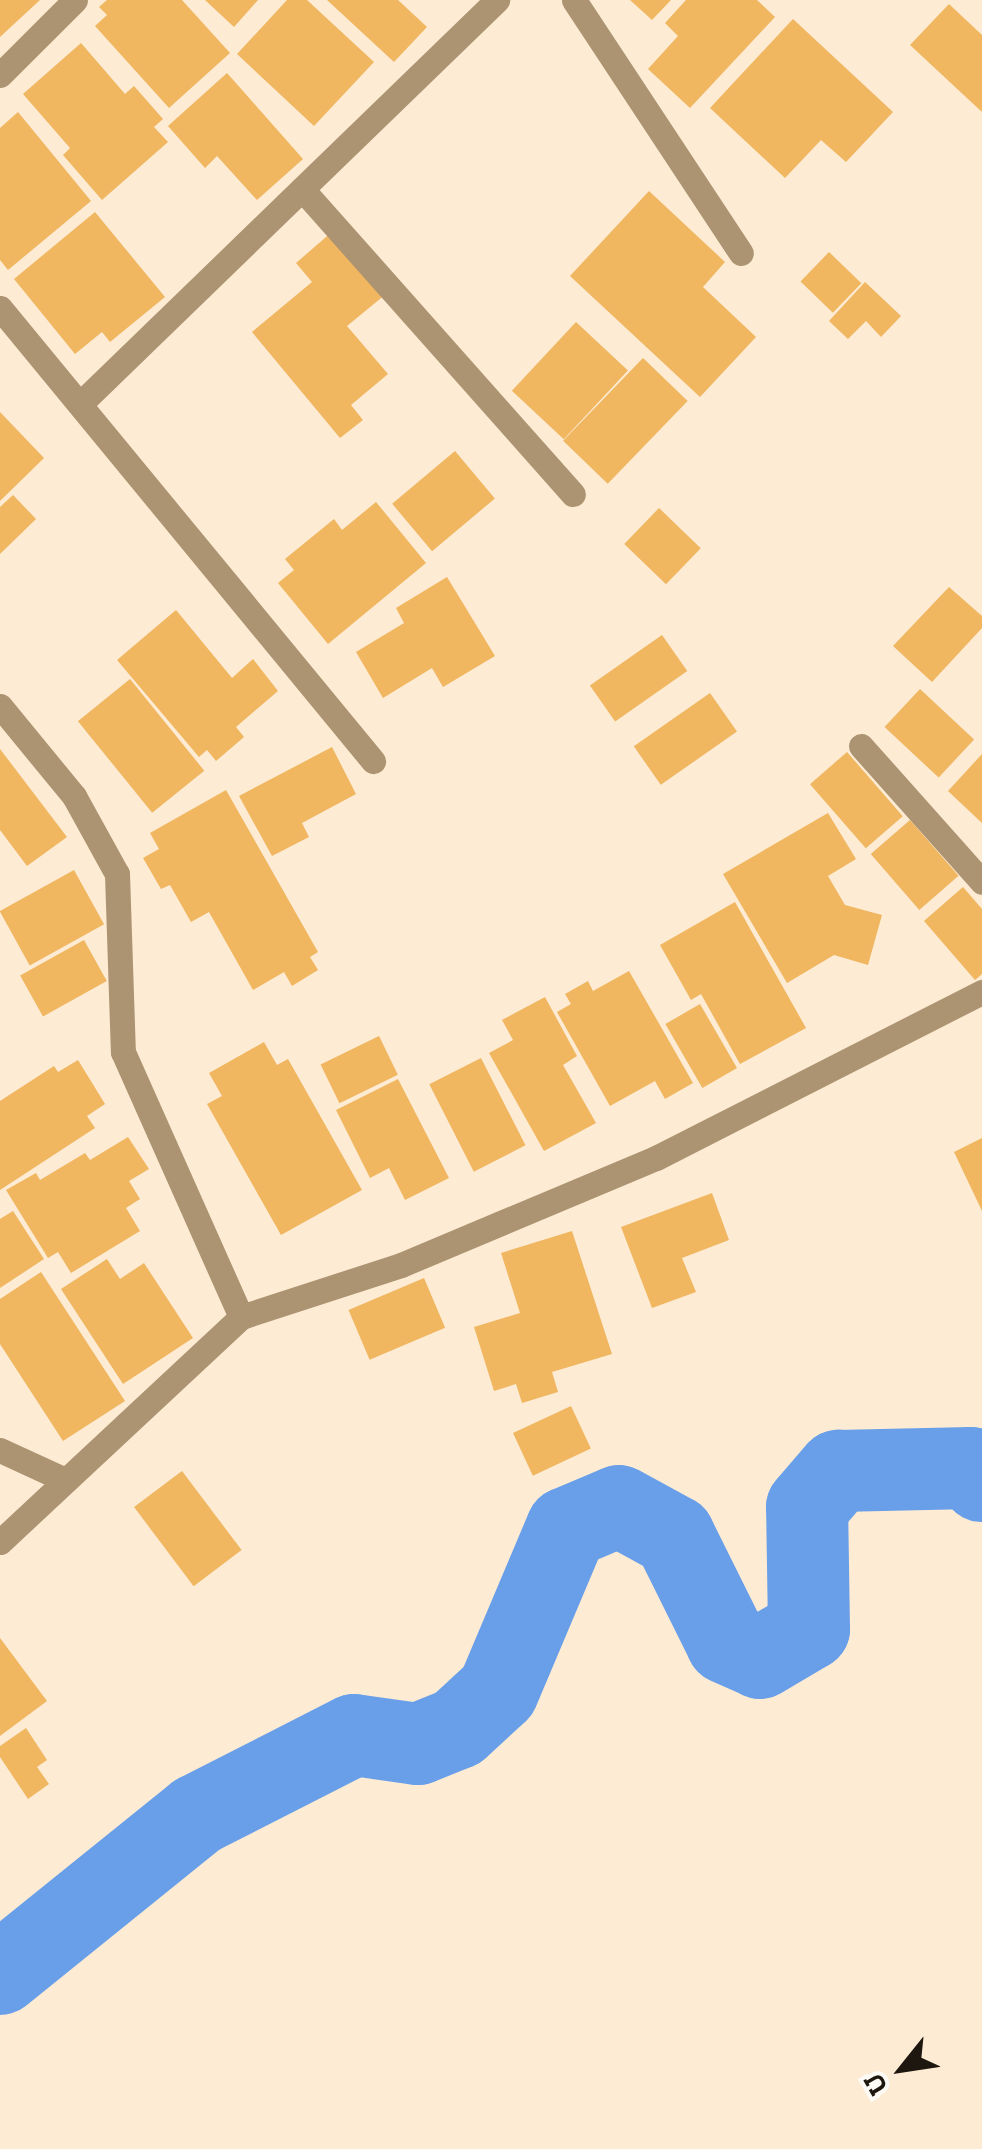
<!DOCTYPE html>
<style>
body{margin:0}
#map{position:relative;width:982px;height:2149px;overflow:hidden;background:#fdebd3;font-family:"Zilla Slab",serif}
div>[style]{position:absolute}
.river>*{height:82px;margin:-41px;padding:0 41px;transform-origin:41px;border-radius:41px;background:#699fe9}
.building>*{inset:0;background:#f0b660;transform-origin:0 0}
.street>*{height:25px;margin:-12.5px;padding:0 12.5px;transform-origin:12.5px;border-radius:12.5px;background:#ac9371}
span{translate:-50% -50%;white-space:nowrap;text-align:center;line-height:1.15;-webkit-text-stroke:10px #fefbf6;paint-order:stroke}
.north{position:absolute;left:852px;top:2019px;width:100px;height:100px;-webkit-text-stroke:8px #fefbf6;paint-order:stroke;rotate:240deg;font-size:28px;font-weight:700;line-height:40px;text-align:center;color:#1d170f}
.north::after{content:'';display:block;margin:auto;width:35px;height:45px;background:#1d170f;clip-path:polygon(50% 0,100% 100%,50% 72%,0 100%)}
</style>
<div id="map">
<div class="river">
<div style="left:0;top:1974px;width:253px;rotate:-38.9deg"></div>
<div style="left:197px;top:1815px;width:176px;rotate:-27deg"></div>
<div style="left:354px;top:1735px;width:65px;rotate:8deg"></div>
<div style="left:418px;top:1744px;width:43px;rotate:-21.8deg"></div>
<div style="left:458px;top:1728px;width:54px;rotate:-42.8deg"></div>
<div style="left:498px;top:1691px;width:177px;rotate:-67.1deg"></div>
<div style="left:567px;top:1528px;width:56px;rotate:-22.9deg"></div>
<div style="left:619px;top:1506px;width:63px;rotate:28.6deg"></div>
<div style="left:674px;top:1536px;width:119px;rotate:63.6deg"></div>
<div style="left:727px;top:1643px;width:36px;rotate:24deg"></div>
<div style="left:760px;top:1658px;width:57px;rotate:-30.6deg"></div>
<div style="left:809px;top:1629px;width:122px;rotate:-90.9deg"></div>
<div style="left:807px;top:1507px;width:48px;rotate:-49.3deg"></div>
<div style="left:838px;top:1471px;width:133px;rotate:-1.3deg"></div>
<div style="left:971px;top:1468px;width:17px;rotate:50deg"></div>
</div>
<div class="building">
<div style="clip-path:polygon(0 0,40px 0,0 37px)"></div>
<div style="clip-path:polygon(107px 0,182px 0,230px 53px,169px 108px,95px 26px,107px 15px,99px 7px)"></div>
<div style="clip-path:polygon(205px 0,258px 0,234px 27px)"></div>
<div style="clip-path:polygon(287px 0,307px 0,374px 62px,314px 126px,237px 54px)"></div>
<div style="clip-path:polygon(327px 0,398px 0,427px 27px,394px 62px)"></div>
<div style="clip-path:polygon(630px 0,671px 0,652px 20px)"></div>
<div style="clip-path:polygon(686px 0,757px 0,775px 17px,690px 108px,648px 69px,678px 36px,665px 23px)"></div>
<div style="clip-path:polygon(949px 4px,982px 35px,982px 112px,910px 45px)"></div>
<div style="clip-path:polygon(793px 19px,893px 112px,846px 162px,821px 140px,785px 178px,710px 108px)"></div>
<div style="clip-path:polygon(81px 43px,125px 94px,134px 86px,163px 119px,154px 127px,168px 142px,102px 200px,63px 155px,70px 148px,23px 94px)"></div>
<div style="clip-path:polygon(227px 73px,303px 159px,257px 200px,217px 156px,205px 168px,168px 126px)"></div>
<div style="clip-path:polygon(18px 112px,91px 201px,8px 270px,0 260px,0 128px)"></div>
<div style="clip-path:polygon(649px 191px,725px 262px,703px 287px,756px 337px,700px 397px,570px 276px)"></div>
<div style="clip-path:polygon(95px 212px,165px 297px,110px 342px,102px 332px,75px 354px,14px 279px)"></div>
<div style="clip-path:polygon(333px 231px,386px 294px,347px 326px,388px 374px,351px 405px,363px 420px,340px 438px,252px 332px,312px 282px,296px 263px)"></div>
<div style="left:829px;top:252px;width:45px;height:41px;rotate:44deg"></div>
<div style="clip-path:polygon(865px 282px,901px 316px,881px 337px,866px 321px,848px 339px,829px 321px)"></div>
<div style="left:576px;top:322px;width:71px;height:94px;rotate:43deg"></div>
<div style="left:643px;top:358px;width:62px;height:115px;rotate:44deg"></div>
<div style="clip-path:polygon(0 412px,44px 458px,0 501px)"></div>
<div style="left:455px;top:451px;width:62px;height:82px;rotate:50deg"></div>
<div style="clip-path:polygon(13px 495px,36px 519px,0 554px,0 507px)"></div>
<div style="clip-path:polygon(376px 502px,426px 563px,328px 644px,278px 583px,294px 570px,285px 559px,334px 519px,342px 530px)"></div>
<div style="left:659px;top:508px;width:58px;height:50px;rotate:44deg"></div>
<div style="clip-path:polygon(447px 577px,495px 656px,443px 687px,432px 668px,383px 698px,356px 652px,404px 623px,396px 608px)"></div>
<div style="clip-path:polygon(949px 587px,982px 616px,982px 628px,932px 682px,893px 646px)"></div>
<div style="clip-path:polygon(176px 610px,232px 678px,253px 659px,278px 691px,236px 727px,244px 737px,216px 761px,207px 750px,199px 757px,117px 660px)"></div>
<div style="left:662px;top:635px;width:44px;height:88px;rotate:55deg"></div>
<div style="left:130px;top:679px;width:118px;height:67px;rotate:51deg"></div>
<div style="left:920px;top:689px;width:74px;height:52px;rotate:43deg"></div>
<div style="left:710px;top:693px;width:47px;height:93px;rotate:55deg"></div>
<div style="clip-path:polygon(332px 747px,356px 794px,302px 823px,309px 837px,272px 856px,239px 796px)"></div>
<div style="clip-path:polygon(0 749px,67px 837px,27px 866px,0 830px)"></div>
<div style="left:847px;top:752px;width:85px;height:49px;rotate:49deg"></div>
<div style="clip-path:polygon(982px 754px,982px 823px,948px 791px)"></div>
<div style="clip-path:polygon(226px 790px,318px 952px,310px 957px,318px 970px,292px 986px,284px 972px,253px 990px,209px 912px,191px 922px,170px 885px,161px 889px,143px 858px,159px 849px,150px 833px)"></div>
<div style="clip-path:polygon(828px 813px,856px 859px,828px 876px,845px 905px,882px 915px,868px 965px,834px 955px,787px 983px,723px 874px)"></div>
<div style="left:910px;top:820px;width:74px;height:52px;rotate:49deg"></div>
<div style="left:74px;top:870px;width:62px;height:85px;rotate:61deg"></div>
<div style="clip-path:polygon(963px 887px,982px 909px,982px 974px,975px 980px,924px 921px)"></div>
<div style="clip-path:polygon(735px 902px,806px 1028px,740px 1064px,701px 994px,691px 1000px,660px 945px)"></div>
<div style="left:84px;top:940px;width:47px;height:73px;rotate:61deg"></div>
<div style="clip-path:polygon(629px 971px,693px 1083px,665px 1099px,655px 1081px,610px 1106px,557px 1012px,571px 1004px,565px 994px,588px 981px,593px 991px)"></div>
<div style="clip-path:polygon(545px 997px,577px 1056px,563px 1065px,596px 1123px,544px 1151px,489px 1053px,513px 1040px,502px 1020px)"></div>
<div style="left:700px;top:1004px;width:74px;height:40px;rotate:60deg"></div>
<div style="left:379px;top:1036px;width:43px;height:65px;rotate:64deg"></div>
<div style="clip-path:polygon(264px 1042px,277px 1065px,288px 1059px,362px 1190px,281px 1235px,207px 1104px,222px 1096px,209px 1073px)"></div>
<div style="left:481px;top:1058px;width:98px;height:58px;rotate:63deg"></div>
<div style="clip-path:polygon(78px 1060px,105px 1104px,87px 1116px,95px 1128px,0 1190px,0 1101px,54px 1066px,58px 1072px)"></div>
<div style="clip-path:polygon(398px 1079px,449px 1178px,405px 1200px,389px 1168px,370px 1178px,336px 1110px)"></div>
<div style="clip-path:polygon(128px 1137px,149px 1169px,129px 1181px,140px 1199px,126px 1208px,140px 1231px,71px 1273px,58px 1252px,48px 1258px,6px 1190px,36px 1173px,40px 1180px,85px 1153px,90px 1160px)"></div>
<div style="clip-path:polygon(982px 1138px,982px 1211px,954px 1152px)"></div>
<div style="clip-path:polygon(712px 1193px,729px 1240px,682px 1258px,696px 1292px,652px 1308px,621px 1227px)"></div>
<div style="clip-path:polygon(13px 1211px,44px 1259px,0 1288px,0 1219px)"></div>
<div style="clip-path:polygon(572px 1231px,612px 1354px,552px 1372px,558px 1392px,522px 1403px,516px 1384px,494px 1391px,474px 1327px,520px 1313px,501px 1253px)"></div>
<div style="clip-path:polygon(107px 1259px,120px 1279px,144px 1263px,193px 1338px,123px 1384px,61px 1289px)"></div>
<div style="clip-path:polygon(41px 1272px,125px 1401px,63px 1441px,0 1344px,0 1299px)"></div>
<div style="left:424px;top:1278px;width:54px;height:82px;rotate:67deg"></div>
<div style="left:571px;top:1406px;width:47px;height:64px;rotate:65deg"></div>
<div style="left:182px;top:1471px;width:99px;height:60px;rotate:53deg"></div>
<div style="clip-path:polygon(0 1638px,47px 1701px,0 1736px)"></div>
<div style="clip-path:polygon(26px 1728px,47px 1760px,37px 1767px,49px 1784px,28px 1799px,0 1757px,0 1746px)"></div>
</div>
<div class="street">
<div style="left:574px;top:0;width:303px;rotate:56.6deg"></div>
<div style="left:0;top:75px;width:106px;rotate:-45deg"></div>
<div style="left:302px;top:189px;width:408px;rotate:48.4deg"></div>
<div style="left:0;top:308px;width:587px;rotate:50.53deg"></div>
<div style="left:80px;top:404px;width:581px;rotate:-44.09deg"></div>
<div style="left:0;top:706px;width:117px;rotate:50.6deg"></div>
<div style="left:74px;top:796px;width:89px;rotate:61.1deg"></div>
<div style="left:117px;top:874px;width:178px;rotate:88.1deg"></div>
<div style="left:123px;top:1052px;width:290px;rotate:66deg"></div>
<div style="left:861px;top:746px;width:182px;rotate:48.3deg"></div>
<div style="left:0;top:1450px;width:69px;rotate:24.7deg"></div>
<div style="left:0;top:1542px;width:330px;rotate:-43deg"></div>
<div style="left:241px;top:1317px;width:168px;rotate:-18deg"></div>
<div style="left:401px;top:1265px;width:277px;rotate:-22.8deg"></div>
<div style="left:656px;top:1158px;width:366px;rotate:-27deg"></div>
</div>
<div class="north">U</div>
</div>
